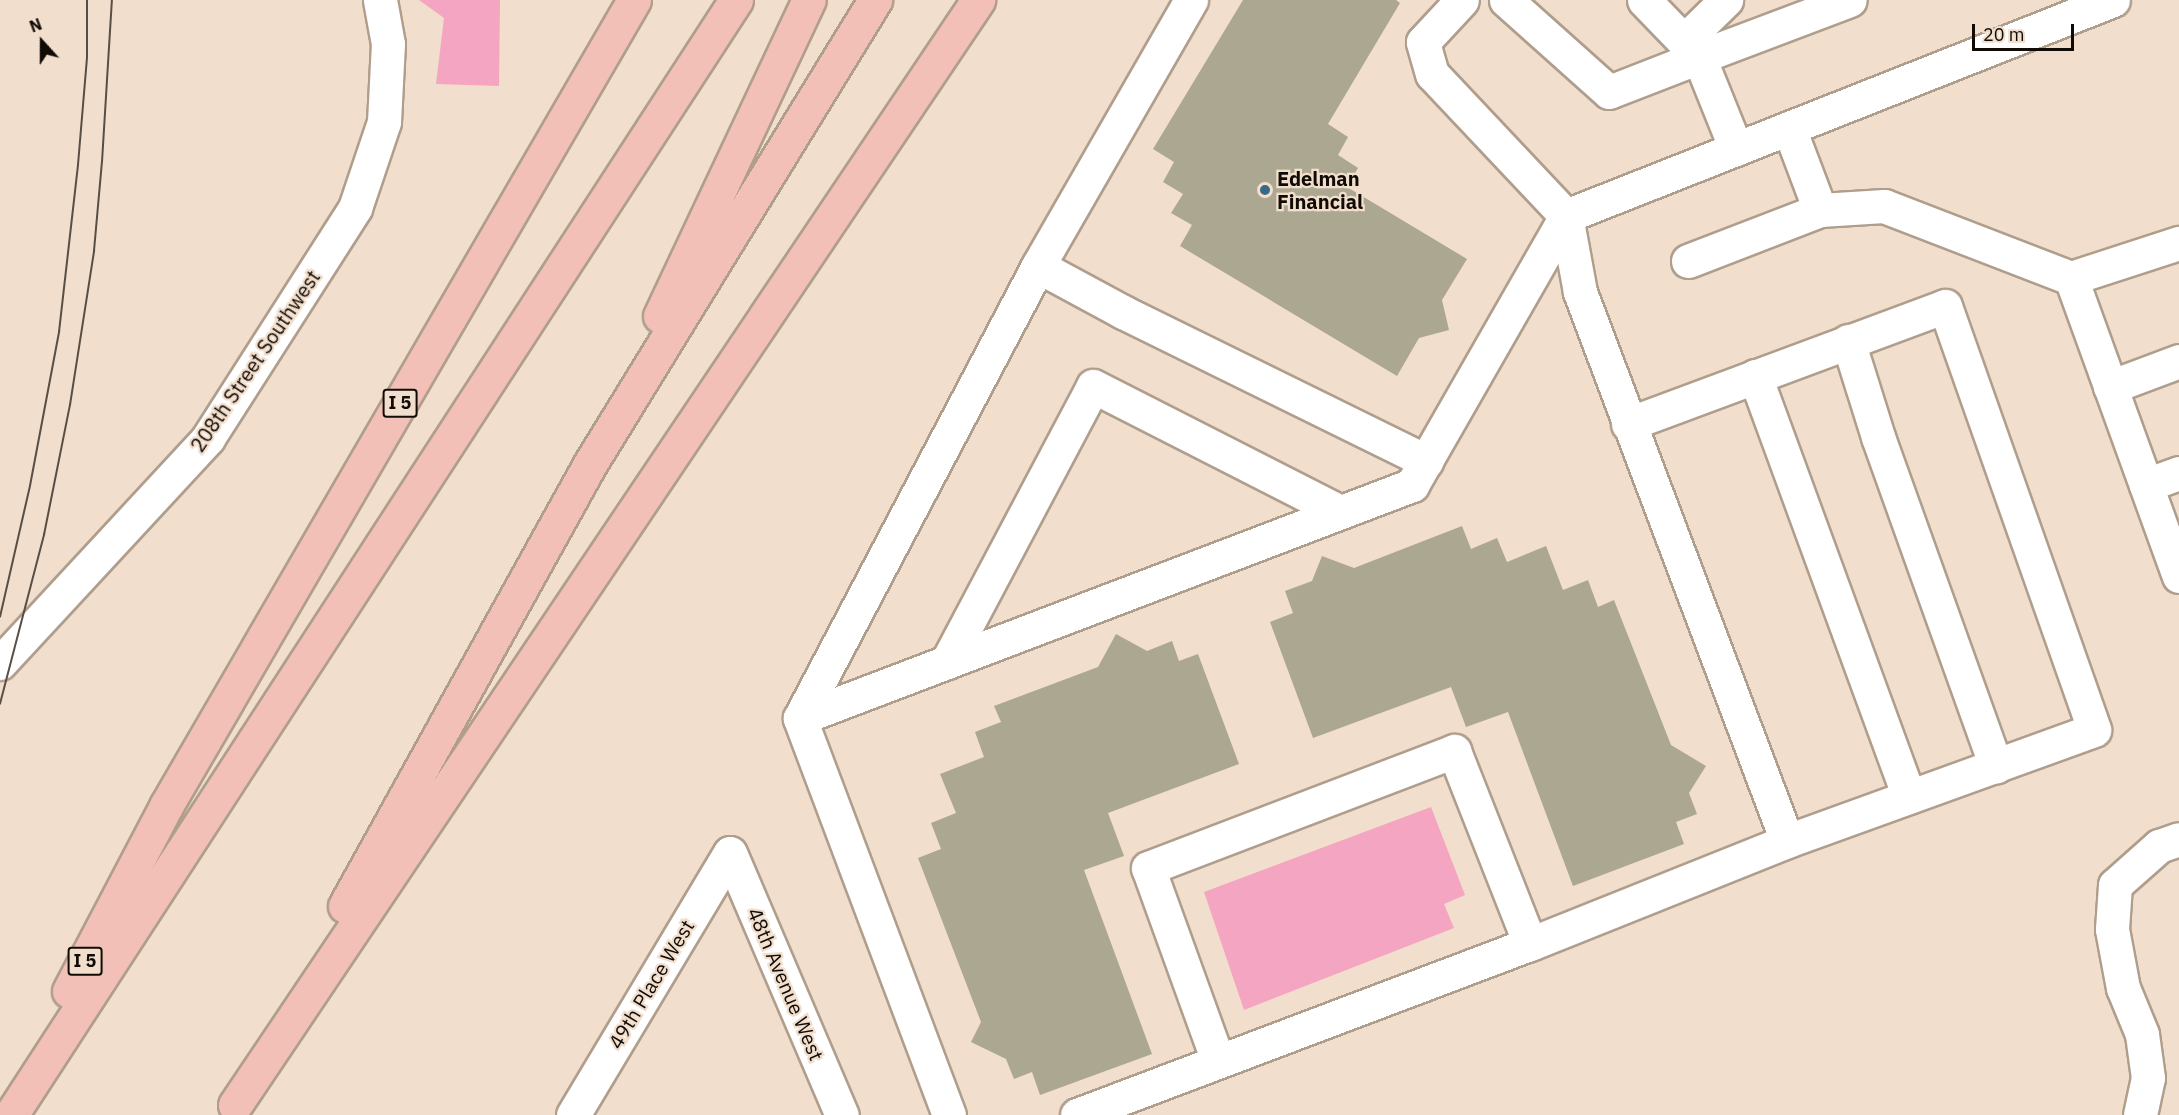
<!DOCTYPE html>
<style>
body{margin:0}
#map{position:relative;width:2179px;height:1115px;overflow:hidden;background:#f1decc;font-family:"IBM Plex Sans",sans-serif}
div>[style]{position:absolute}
.green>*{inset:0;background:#f4a5c2}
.building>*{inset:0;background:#aca791}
.roads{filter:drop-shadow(2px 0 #b09e8d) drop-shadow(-2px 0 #b09e8d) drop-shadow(0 2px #b09e8d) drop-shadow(0 -2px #b09e8d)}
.minor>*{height:33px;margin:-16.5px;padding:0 16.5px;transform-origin:16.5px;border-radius:16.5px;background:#fff}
.highway>*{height:33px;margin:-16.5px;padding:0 16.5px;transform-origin:16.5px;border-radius:16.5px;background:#f3c0b7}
.tram>*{height:1.5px;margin:-0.75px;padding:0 0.75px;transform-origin:0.75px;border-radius:0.75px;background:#584e45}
.dots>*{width:16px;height:16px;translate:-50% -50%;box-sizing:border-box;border:3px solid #f1decc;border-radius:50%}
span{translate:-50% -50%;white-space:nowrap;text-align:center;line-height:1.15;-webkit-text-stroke:4.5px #f1decc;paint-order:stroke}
.shield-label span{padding:2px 4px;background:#f1decc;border:2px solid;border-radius:4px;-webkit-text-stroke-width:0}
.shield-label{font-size:18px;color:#110b06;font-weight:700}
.poi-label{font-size:20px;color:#110b06;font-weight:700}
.left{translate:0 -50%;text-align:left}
.street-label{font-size:20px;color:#110b06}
.north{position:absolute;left:12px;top:12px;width:60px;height:60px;-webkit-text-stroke:4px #f1decc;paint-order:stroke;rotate:339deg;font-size:16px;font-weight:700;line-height:24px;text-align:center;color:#110b06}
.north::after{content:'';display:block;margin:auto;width:21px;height:27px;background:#110b06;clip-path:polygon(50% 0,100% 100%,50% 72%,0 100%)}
.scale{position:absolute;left:1972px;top:24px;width:102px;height:27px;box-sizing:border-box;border:3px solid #110b06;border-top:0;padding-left:8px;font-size:18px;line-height:21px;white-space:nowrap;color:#110b06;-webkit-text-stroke:4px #f1decc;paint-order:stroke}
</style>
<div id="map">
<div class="green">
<div style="clip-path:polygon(419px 0,500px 0,499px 86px,436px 84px,444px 18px)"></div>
<div style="clip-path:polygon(1431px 807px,1465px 895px,1444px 904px,1454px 928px,1244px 1010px,1204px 892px)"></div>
</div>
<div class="building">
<div style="clip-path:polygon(1243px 0,1396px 0,1400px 3px,1328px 124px,1348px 137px,1338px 155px,1358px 168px,1347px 187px,1467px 259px,1442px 300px,1449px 330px,1419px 338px,1397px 376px,1180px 246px,1192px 225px,1171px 213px,1183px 194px,1163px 182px,1174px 162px,1153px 149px)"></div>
<div style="clip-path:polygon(1462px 526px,1471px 549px,1497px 538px,1507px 562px,1546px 546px,1563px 590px,1588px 580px,1598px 607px,1614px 600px,1671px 745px,1706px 766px,1689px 793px,1697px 814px,1676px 822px,1684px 844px,1573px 886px,1508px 712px,1466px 727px,1451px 687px,1313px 738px,1270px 622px,1293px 613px,1285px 591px,1312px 581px,1322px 556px,1354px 568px)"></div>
<div style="clip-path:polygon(1116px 634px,1147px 651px,1172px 641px,1179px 661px,1198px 654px,1239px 764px,1108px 813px,1124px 856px,1084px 870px,1152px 1054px,1040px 1095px,1032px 1072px,1014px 1079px,1006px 1059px,971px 1042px,981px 1022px,918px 858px,941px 849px,931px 823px,956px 813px,940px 774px,984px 757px,975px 732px,1001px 722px,994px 706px,1098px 667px)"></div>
</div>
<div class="roads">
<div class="minor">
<div style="left:1506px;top:0;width:138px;rotate:41.8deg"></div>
<div style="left:1609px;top:92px;width:97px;rotate:-21.3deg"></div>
<div style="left:1699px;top:57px;width:79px;rotate:-134deg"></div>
<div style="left:1684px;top:41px;width:59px;rotate:-44.3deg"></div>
<div style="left:1789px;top:128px;width:88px;rotate:69.3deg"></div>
<div style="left:1820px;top:210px;width:64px;rotate:-3.6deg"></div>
<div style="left:1884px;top:206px;width:200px;rotate:21.1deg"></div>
<div style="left:2071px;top:278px;width:114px;rotate:-18deg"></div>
<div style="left:1736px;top:149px;width:99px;rotate:-111.9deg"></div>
<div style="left:1699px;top:57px;width:161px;rotate:-20.7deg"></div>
<div style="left:1688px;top:261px;width:142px;rotate:-21.1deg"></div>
<div style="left:1038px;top:266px;width:307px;rotate:-60.1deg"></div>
<div style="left:2071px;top:278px;width:317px;rotate:70.1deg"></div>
<div style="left:1848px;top:341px;width:101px;rotate:72.6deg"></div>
<div style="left:1878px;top:437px;width:350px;rotate:70.3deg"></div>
<div style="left:1755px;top:376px;width:448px;rotate:69.9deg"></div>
<div style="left:2110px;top:387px;width:74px;rotate:-20.6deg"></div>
<div style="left:1628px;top:424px;width:338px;rotate:-20.4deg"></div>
<div style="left:1945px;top:306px;width:449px;rotate:70.6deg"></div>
<div style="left:2094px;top:730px;width:326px;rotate:160.1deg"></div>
<div style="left:2146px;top:485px;width:35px;rotate:-20deg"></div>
<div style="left:947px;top:662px;width:312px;rotate:-62.1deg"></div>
<div style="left:1093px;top:386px;width:277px;rotate:27deg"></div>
<div style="left:0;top:663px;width:306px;rotate:-47.2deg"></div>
<div style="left:208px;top:438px;width:273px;rotate:-57.4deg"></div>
<div style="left:355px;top:208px;width:91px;rotate:-71.4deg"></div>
<div style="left:384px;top:122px;width:78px;rotate:-87.1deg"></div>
<div style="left:388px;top:44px;width:45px;rotate:-100.3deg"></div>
<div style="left:800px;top:718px;width:655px;rotate:-20.84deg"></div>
<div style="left:1412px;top:485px;width:310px;rotate:-60.2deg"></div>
<div style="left:1566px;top:216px;width:588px;rotate:-21.55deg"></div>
<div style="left:730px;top:853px;width:285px;rotate:66.9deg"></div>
<div style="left:1218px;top:1061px;width:205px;rotate:-109.9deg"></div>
<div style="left:1148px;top:868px;width:328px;rotate:-20.9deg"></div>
<div style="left:1454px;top:751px;width:207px;rotate:68.5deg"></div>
<div style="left:573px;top:1115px;width:305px;rotate:-59.1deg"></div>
<div style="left:949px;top:1115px;width:424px;rotate:-110.6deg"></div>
<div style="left:800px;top:718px;width:511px;rotate:-62.23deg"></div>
<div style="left:1038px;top:266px;width:97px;rotate:28.4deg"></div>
<div style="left:1123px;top:312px;width:338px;rotate:26.2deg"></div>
<div style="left:1077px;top:1115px;width:484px;rotate:-20.7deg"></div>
<div style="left:1530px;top:944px;width:277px;rotate:-21.8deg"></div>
<div style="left:1787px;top:841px;width:587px;rotate:-110.66deg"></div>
<div style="left:1580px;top:292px;width:77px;rotate:-100.4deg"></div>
<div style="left:1566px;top:216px;width:195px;rotate:-133.3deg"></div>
<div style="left:1432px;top:74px;width:33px;rotate:-106deg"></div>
<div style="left:1423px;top:42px;width:57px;rotate:-47.1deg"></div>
<div style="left:2140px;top:1115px;width:38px;rotate:-78deg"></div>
<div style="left:2148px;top:1078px;width:44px;rotate:-97.8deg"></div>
<div style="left:2142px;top:1034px;width:50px;rotate:-112.4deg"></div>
<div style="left:2123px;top:988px;width:60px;rotate:-100.6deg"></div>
<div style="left:2112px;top:929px;width:44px;rotate:-86.1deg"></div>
<div style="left:2115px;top:885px;width:59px;rotate:-41.6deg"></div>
<div style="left:2159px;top:846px;width:21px;rotate:-19deg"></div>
</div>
<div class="highway">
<div style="left:660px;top:316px;width:349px;rotate:-64.8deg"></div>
<div style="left:345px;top:906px;width:505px;rotate:-61deg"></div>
<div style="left:590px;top:464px;width:545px;rotate:-58.44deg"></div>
<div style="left:69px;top:991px;width:209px;rotate:-62.3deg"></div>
<div style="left:166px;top:806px;width:932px;rotate:-59.86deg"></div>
<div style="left:235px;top:1105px;width:1332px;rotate:-56.08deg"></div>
<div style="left:11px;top:1115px;width:1330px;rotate:-56.97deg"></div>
</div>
</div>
<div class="tram">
<div style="left:0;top:617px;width:134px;rotate:-77.1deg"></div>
<div style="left:30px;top:486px;width:157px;rotate:-79.3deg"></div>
<div style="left:59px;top:332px;width:168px;rotate:-83.5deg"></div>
<div style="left:78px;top:165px;width:108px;rotate:-85.2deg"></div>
<div style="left:87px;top:57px;width:57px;rotate:-90deg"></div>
<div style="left:0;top:704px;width:175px;rotate:-75.4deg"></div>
<div style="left:44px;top:535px;width:133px;rotate:-78.7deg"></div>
<div style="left:70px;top:405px;width:156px;rotate:-81.1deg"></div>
<div style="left:94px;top:251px;width:89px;rotate:-84.9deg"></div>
<div style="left:102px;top:162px;width:162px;rotate:-86.5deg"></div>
</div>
<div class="dots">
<div style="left:1265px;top:190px;background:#366a87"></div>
</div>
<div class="shield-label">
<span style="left:400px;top:403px">I 5</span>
<span style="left:85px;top:961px">I 5</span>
</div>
<div class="poi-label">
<span class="left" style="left:1277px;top:190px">Edelman<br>Financial</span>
</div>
<div class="street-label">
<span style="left:255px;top:361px;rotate:-56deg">208th Street Southwest</span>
<span style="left:651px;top:984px;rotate:-59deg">49th Place West</span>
<span style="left:786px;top:984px;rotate:67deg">48th Avenue West</span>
</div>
<div class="north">N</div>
<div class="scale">20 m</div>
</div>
